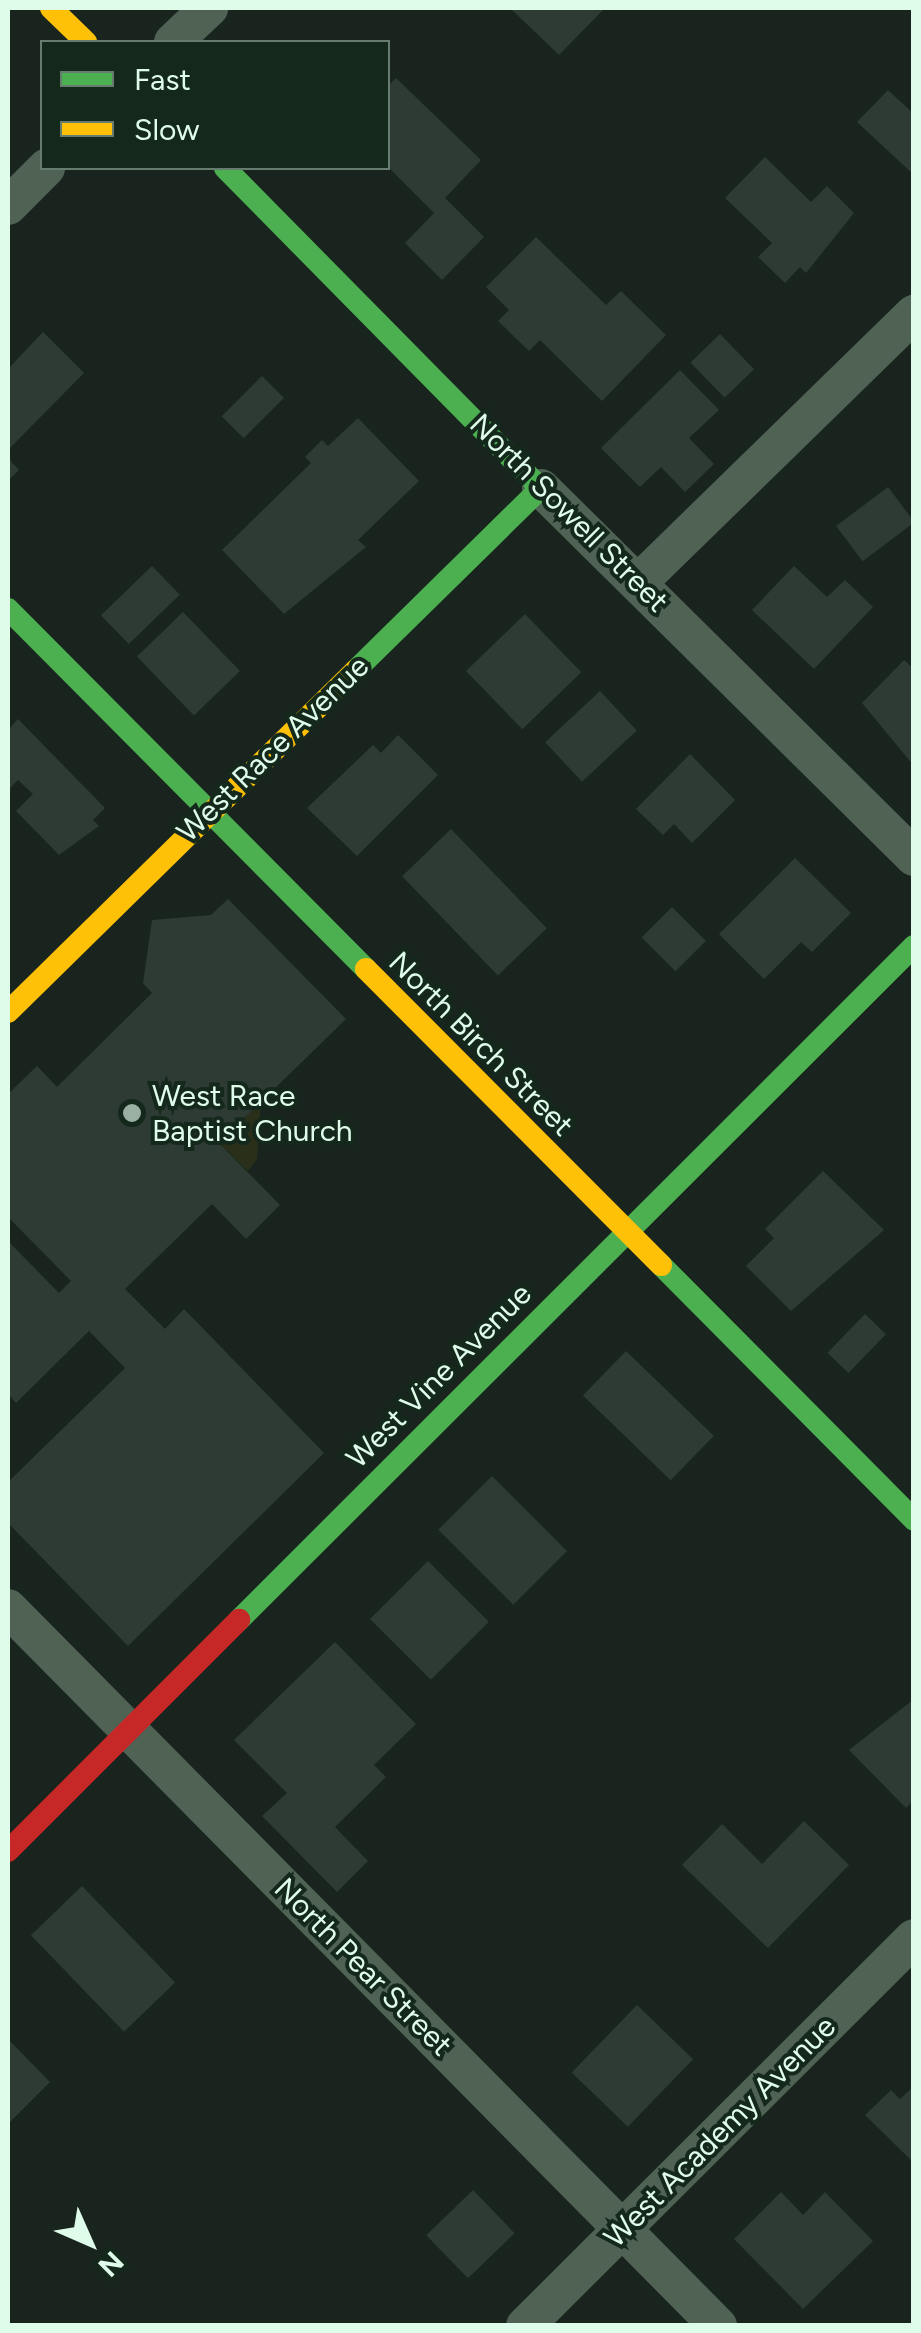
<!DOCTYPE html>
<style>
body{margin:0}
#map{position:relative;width:921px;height:2333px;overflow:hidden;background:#18241d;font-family:Figtree,sans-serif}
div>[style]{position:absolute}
.green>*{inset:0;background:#292f19}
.building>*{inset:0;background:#2d3b34;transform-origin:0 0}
.street>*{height:38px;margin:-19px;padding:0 19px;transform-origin:19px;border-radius:19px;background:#4f6254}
.fast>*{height:22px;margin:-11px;padding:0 11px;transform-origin:11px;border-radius:11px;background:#4caf50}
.slow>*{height:22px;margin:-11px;padding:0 11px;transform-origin:11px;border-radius:11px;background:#ffc107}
.jam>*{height:22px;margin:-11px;padding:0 11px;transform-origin:11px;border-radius:11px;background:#c62828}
.dots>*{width:28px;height:28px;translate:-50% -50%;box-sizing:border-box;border:5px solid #14281c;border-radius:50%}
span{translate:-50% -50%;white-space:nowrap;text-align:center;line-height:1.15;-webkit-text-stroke:8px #14281c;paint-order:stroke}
.street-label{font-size:30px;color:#dffbe9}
.poi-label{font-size:30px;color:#dffbe9}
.left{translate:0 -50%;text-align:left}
.frame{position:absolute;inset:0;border:10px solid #dffbe9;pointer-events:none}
.legend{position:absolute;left:40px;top:40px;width:350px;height:130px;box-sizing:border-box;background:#14281c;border:2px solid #657c6e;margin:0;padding:12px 18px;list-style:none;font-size:30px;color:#dffbe9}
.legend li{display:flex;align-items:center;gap:20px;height:50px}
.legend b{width:50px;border:2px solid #657c6e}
.north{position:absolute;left:40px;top:2193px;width:100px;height:100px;-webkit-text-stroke:8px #14281c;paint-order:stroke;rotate:135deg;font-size:28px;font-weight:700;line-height:40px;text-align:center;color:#dffbe9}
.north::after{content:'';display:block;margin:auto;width:35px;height:45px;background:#dffbe9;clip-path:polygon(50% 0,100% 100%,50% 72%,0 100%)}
</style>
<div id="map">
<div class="green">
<div style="clip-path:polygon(261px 1102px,257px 1159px,248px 1171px,219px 1143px)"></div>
</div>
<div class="building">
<div style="clip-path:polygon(510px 8px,605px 8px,559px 55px)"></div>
<div style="clip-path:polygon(396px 78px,481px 160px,445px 198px,484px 237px,442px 280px,405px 243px,434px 213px,388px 167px,388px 86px)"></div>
<div style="clip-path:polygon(888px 90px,914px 114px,914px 175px,857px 122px)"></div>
<div style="clip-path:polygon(765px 157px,811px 202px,827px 186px,854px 213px,806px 273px,800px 267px,785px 283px,758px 257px,772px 243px,725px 198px)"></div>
<div style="clip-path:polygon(536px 237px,606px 305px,621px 291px,666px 335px,602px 401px,540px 340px,529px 351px,498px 321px,509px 310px,486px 287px)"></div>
<div style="clip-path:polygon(43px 332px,84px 373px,8px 450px,8px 369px)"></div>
<div style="left:720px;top:334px;width:49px;height:41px;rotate:46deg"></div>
<div style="clip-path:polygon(680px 370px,719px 410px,689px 438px,714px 464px,685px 492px,661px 467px,640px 487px,601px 448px)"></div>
<div style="left:262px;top:376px;width:31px;height:57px;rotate:45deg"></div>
<div style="clip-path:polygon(358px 418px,419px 481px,358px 540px,366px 547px,284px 614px,222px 550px,311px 463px,305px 457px,322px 440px,328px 446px)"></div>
<div style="clip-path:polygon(8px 458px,19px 470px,8px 481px)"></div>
<div style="left:888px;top:487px;width:44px;height:65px;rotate:53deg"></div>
<div style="left:152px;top:566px;width:40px;height:71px;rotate:46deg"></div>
<div style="clip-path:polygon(794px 566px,827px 597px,845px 580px,873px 607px,814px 669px,752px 610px)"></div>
<div style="left:183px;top:612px;width:82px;height:64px;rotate:46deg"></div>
<div style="left:525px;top:614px;width:81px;height:82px;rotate:46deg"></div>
<div style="clip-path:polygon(904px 660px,914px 669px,914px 766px,862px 703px)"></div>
<div style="left:600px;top:691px;width:54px;height:75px;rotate:47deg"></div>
<div style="clip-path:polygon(18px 719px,105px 808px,93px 820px,99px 826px,59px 855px,16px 811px,33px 794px,18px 780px,8px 790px,8px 730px)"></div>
<div style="clip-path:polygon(398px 735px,438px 775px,357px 856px,307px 808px,373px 745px,381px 753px)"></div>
<div style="clip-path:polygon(690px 754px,735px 800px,692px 843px,674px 824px,663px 835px,636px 809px)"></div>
<div style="left:451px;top:829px;width:138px;height:68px;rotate:46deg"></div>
<div style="clip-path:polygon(795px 858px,851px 913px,812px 952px,801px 942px,764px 979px,719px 934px)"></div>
<div style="clip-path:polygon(228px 899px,346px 1019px,219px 1143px,280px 1205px,246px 1239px,212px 1204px,125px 1289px,165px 1329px,184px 1309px,324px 1453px,128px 1646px,8px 1523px,8px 1482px,125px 1368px,89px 1331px,16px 1403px,8px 1394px,8px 1241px,59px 1293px,71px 1281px,8px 1217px,8px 1094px,37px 1066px,57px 1087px,152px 993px,143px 983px,152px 920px,211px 915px)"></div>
<div style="left:672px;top:907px;width:48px;height:43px;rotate:45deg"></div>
<div style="clip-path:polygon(823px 1171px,884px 1230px,791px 1311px,746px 1266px,774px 1238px,765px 1229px)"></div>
<div style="left:865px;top:1314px;width:29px;height:54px;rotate:44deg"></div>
<div style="left:626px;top:1351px;width:122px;height:62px;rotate:44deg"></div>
<div style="left:492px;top:1476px;width:106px;height:76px;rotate:45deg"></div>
<div style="left:428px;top:1561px;width:86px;height:82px;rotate:45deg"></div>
<div style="clip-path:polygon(335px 1642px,416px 1724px,374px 1765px,386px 1777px,335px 1827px,368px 1861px,337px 1892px,262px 1816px,287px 1793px,234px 1740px)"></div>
<div style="clip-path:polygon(914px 1699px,914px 1800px,906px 1808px,849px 1750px)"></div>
<div style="clip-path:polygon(804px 1821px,849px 1865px,768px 1948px,682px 1865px,722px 1824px,762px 1864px)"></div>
<div style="left:82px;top:1886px;width:134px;height:71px;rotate:46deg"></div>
<div style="left:637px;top:2005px;width:78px;height:94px;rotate:44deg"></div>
<div style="clip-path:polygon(8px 2039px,50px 2082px,8px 2124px)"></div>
<div style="clip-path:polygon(914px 2086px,914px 2163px,865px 2115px,891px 2090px,900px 2099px)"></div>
<div style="left:473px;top:2190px;width:60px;height:65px;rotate:46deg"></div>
<div style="clip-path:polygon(781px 2192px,803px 2215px,825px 2192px,873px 2241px,803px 2309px,734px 2239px)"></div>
</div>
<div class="street">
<div style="left:173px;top:42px;width:50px;rotate:-43.4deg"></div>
<div style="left:8px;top:206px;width:54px;rotate:-45deg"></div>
<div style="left:541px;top:488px;width:525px;rotate:44.69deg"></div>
<div style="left:639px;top:582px;width:384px;rotate:-44.3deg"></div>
<div style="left:8px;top:1608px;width:1010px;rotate:45.32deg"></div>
<div style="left:525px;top:2326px;width:549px;rotate:-44.93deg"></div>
</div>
<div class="fast">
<div style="left:225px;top:168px;width:450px;rotate:45.4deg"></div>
<div style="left:541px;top:488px;width:260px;rotate:135.5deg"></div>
<div style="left:8px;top:609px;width:508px;rotate:45.16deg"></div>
<div style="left:661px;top:1265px;width:359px;rotate:45.2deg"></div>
<div style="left:239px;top:1620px;width:954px;rotate:-44.96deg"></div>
</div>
<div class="slow">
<div style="left:51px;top:8px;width:49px;rotate:44.2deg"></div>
<div style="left:366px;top:969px;width:418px;rotate:45.1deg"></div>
<div style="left:8px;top:1012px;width:488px;rotate:-44.5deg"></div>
</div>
<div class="jam">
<div style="left:8px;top:1851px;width:327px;rotate:-45deg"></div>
</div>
<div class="dots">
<div style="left:132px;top:1113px;background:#99b0a2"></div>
</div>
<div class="street-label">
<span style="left:569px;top:513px;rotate:45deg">North Sowell Street</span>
<span style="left:273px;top:749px;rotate:-44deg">West Race Avenue</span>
<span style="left:481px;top:1044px;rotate:45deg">North Birch Street</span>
<span style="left:439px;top:1376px;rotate:-45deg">West Vine Avenue</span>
<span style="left:363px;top:1967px;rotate:45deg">North Pear Street</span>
<span style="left:720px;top:2132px;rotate:-45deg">West Academy Avenue</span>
</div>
<div class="poi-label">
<span class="left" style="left:152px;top:1113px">West Race<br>Baptist Church</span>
</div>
<div class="frame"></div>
<ul class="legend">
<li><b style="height:12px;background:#4caf50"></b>Fast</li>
<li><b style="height:12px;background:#ffc107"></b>Slow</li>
</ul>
<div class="north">N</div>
</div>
